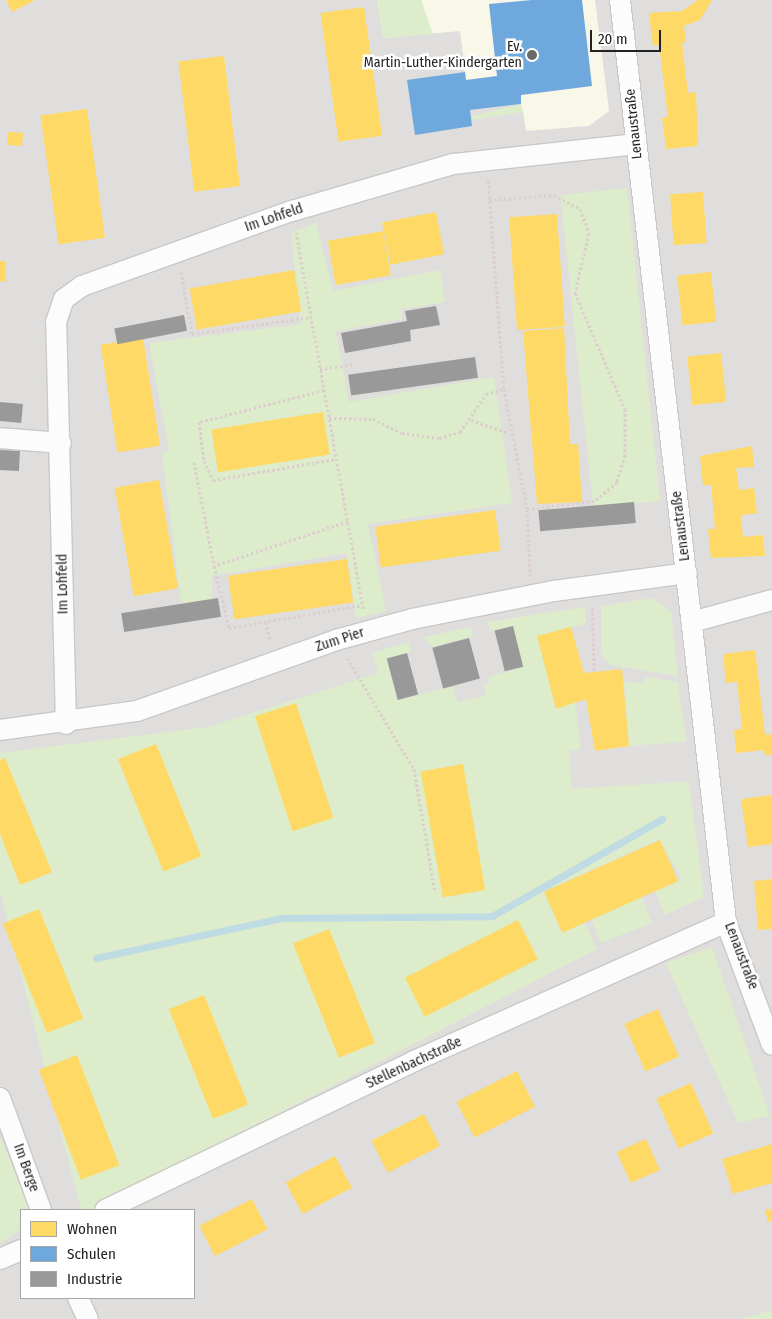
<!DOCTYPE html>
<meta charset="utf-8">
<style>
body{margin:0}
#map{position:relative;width:772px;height:1319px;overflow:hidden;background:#f0eeeb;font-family:"Fira Sans Condensed",sans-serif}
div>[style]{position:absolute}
.residential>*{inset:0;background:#dfdedc}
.education>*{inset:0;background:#f8f7e8}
.grass>*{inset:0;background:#ddeccb;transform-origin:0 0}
.parking>*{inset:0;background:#e0dfde;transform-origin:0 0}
.homes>*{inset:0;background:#ffd966;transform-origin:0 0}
.schools>*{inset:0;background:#6fa8dc}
.industry>*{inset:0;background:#999;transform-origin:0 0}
.stream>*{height:7px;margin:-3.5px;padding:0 3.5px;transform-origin:3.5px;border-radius:3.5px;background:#bfdbe3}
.path>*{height:3px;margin-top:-1.5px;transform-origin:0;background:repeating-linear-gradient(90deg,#dccecd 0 2.5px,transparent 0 5px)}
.roads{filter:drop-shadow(1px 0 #c9c8c7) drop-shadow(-1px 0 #c9c8c7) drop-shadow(0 1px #c9c8c7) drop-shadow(0 -1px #c9c8c7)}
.minor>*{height:20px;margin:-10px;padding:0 10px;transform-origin:10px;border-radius:10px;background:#fdfcfc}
.dots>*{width:14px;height:14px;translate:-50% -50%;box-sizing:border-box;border:2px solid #fff;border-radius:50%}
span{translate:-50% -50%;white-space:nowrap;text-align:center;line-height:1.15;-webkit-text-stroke:5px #fff;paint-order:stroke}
.poi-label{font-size:14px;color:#222}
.right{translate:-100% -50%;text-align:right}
.street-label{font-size:14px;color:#222}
.legend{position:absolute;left:20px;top:1209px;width:175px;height:90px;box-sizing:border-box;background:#fff;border:1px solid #a7a7a7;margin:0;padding:6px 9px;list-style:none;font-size:15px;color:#222}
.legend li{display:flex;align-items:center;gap:10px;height:25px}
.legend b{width:25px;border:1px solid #a7a7a7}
.scale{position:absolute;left:590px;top:30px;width:71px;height:22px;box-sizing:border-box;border:2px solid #222;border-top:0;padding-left:6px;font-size:15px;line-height:18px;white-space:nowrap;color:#222;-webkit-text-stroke:4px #fff;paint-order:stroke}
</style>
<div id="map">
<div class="residential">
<div style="clip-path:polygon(evenodd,0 0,772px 0,772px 1319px,0 1319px,0 0,21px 1210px,194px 1210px,194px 1298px,21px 1298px,21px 1210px)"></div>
</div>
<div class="education">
<div style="clip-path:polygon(377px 0,595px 0,609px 111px,589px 126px,526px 131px,521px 104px,470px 110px,460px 31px,383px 38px)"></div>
</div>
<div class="grass">
<div style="clip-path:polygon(377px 0,421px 0,433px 34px,383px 38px)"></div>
<div style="left:521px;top:104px;width:8px;height:51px;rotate:76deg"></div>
<div style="left:627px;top:188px;width:315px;height:67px;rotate:84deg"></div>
<div style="clip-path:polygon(316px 223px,333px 291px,440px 270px,445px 302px,402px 309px,402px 319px,336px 331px,349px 402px,494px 377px,512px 503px,368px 524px,386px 611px,356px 618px,347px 553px,212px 576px,212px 599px,181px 603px,162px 452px,169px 450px,149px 343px,301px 324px,291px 233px)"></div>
<div style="clip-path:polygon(652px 598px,671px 612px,678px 676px,610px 665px,601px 653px,601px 606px)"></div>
<div style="clip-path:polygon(585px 607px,586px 624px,537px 636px,556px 709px,575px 702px,581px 752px,569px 753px,572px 789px,689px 781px,704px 897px,665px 915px,655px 891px,682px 879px,659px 840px,544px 891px,563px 932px,585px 922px,597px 949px,92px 1210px,81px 1210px,0 891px,0 753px,208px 727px,378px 673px,372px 653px,409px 642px,411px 652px,387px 660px,397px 700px,452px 686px,458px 702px,485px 696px,484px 684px,490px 683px,488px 677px,523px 667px,513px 626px,491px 631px,487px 622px)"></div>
<div style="clip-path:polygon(471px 627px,473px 636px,432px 647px,424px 637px)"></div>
<div style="clip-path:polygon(645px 677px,678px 682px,686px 742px,629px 746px,624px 682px,644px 683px)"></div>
<div style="left:642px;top:897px;width:28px;height:55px;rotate:69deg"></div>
<div style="clip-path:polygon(712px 947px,770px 1116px,738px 1123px,666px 963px)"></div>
<div style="clip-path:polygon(0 1137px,28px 1204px,28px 1210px,21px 1210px,21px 1229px,0 1243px)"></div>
<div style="clip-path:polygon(772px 1310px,772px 1319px,741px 1319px)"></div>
</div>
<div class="parking">
<div style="left:523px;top:112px;width:19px;height:52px;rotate:81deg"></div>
<div style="left:372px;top:653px;width:21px;height:76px;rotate:73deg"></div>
<div style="left:686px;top:742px;width:39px;height:117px;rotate:86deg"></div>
</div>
<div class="homes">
<div style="clip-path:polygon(6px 0,35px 0,12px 12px)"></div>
<div style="clip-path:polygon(698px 0,712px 0,700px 20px,684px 26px,686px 42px,682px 43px,688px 93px,696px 92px,698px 146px,666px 149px,662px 118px,668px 117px,659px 45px,653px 46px,649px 13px,682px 11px)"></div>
<div style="left:364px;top:7px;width:130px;height:44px;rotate:82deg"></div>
<div style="left:224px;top:56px;width:131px;height:46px;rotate:83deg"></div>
<div style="left:87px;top:109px;width:130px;height:47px;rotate:82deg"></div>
<div style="left:8px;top:132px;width:15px;height:13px;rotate:4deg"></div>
<div style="left:703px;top:192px;width:51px;height:33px;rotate:86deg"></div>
<div style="left:436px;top:212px;width:43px;height:55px;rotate:79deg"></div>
<div style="left:557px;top:214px;width:113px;height:48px;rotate:86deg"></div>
<div style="left:383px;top:231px;width:45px;height:56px;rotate:80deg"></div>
<div style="clip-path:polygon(0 261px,6px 261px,5px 282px,0 281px)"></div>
<div style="left:294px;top:270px;width:42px;height:106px;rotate:80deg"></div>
<div style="left:711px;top:272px;width:50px;height:34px;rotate:84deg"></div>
<div style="clip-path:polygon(564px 328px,570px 444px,578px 444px,582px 502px,537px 504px,523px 331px)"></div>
<div style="left:143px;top:338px;width:109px;height:43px;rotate:81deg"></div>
<div style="left:721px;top:353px;width:49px;height:34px;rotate:84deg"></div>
<div style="left:323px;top:412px;width:43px;height:113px;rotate:81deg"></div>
<div style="clip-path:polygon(752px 446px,754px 467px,736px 468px,739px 490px,754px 488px,757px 513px,741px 515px,743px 537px,763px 535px,765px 556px,711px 558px,708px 529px,715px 529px,713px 505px,711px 485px,703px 485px,700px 456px)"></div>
<div style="left:159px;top:480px;width:110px;height:45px;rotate:80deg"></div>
<div style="left:495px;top:510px;width:41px;height:121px;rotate:82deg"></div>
<div style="left:347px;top:559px;width:44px;height:120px;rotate:82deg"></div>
<div style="clip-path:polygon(571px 627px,584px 673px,622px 669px,629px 746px,595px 751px,586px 699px,556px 709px,537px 636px)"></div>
<div style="clip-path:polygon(755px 650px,765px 735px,772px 734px,772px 755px,765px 755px,764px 750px,736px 753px,734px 730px,742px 729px,737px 682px,726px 683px,723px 654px)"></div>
<div style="left:296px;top:703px;width:121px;height:43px;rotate:72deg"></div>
<div style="left:156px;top:744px;width:121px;height:41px;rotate:68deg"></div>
<div style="clip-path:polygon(5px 758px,52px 872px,20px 885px,0 834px,0 760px)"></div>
<div style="left:463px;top:764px;width:128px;height:43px;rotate:80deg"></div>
<div style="clip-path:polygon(772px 795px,772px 844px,748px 847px,741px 799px)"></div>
<div style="left:660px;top:840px;width:45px;height:127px;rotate:66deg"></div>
<div style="clip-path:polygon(772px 879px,772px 929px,758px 930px,754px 881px)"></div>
<div style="left:39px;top:909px;width:118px;height:39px;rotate:68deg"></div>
<div style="left:518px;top:920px;width:44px;height:127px;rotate:63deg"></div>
<div style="left:329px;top:929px;width:123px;height:39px;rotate:68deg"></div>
<div style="left:204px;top:995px;width:118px;height:38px;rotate:68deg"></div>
<div style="left:658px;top:1009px;width:52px;height:37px;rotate:66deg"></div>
<div style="left:77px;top:1055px;width:118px;height:41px;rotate:69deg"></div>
<div style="left:517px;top:1071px;width:40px;height:68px;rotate:63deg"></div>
<div style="left:691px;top:1083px;width:55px;height:38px;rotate:66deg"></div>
<div style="left:424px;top:1114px;width:36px;height:59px;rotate:63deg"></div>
<div style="left:646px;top:1139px;width:34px;height:32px;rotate:66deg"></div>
<div style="clip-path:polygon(772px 1144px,772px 1183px,733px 1194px,722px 1159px)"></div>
<div style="left:335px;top:1156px;width:36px;height:56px;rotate:62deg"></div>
<div style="left:252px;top:1199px;width:34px;height:59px;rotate:63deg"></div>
<div style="clip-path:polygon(772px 1209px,772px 1221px,768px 1222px,765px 1210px)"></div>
</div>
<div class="schools">
<div style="clip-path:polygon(532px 0,582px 0,592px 86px,521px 95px,521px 104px,470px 110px,472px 126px,415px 135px,407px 80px,465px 72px,466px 80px,497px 76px,489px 4px)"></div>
</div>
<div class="industry">
<div style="clip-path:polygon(436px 306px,440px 325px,410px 330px,411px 341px,345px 353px,341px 333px,407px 321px,405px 311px)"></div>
<div style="left:184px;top:315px;width:16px;height:71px;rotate:79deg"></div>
<div style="left:475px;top:357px;width:21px;height:128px;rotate:82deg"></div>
<div style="left:0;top:402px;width:23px;height:19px;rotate:5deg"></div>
<div style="left:0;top:450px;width:20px;height:20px;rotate:3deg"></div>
<div style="left:634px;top:502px;width:21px;height:96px;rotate:85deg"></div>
<div style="left:218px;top:598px;width:19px;height:98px;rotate:81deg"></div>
<div style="left:513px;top:626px;width:42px;height:19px;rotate:76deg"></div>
<div style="left:469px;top:638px;width:42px;height:38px;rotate:75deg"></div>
<div style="left:407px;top:653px;width:43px;height:21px;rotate:75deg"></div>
</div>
<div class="stream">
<div style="left:96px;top:958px;width:189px;rotate:-12.2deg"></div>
<div style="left:281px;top:918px;width:211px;rotate:-0.5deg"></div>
<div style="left:492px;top:916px;width:196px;rotate:-29.7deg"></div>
</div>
<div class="path">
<div style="left:488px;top:181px;width:209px;rotate:85.6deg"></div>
<div style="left:504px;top:389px;width:122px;rotate:79.1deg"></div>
<div style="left:527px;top:509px;width:66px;rotate:87.4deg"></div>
<div style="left:489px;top:200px;width:65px;rotate:-4.4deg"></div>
<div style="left:554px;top:195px;width:30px;rotate:28deg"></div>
<div style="left:580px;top:209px;width:26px;rotate:69deg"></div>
<div style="left:589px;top:233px;width:62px;rotate:103.1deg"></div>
<div style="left:575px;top:293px;width:126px;rotate:66.7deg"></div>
<div style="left:625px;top:409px;width:46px;rotate:90deg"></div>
<div style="left:625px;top:455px;width:28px;rotate:107deg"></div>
<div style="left:617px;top:482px;width:30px;rotate:140deg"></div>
<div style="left:594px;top:501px;width:67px;rotate:173.2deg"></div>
<div style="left:296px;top:232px;width:384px;rotate:79.9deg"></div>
<div style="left:181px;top:272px;width:63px;rotate:79.9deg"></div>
<div style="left:192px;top:334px;width:120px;rotate:-8.1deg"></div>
<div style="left:320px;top:369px;width:34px;rotate:-8deg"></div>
<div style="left:324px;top:390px;width:129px;rotate:165.6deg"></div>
<div style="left:199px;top:422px;width:39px;rotate:83deg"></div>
<div style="left:204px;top:461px;width:21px;rotate:65deg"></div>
<div style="left:213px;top:480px;width:125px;rotate:-9.7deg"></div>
<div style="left:329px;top:418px;width:44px;rotate:1.3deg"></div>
<div style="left:373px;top:419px;width:32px;rotate:26deg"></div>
<div style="left:402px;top:433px;width:37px;rotate:8deg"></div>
<div style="left:439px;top:438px;width:22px;rotate:-16deg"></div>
<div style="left:460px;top:432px;width:46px;rotate:-55.6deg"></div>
<div style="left:486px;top:394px;width:19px;rotate:-16deg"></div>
<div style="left:471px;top:420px;width:40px;rotate:18.9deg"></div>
<div style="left:194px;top:462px;width:106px;rotate:79.1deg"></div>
<div style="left:348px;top:521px;width:141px;rotate:161.4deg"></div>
<div style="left:214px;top:566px;width:64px;rotate:76.4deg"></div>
<div style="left:229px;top:628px;width:135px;rotate:-9.8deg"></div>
<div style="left:592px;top:608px;width:64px;rotate:88.2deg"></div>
<div style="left:265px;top:622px;width:19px;rotate:74deg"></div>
<div style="left:347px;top:658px;width:130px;rotate:58.9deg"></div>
<div style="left:414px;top:769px;width:125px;rotate:80.3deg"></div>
</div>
<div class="roads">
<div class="minor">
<div style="left:620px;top:0;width:928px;rotate:83.44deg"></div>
<div style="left:726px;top:922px;width:131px;rotate:69.5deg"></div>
<div style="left:0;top:438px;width:61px;rotate:4.7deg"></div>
<div style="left:692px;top:622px;width:83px;rotate:-15.4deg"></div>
<div style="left:66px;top:724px;width:402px;rotate:-91.4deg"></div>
<div style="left:56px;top:322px;width:24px;rotate:-71deg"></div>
<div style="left:64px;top:299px;width:22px;rotate:-36deg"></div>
<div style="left:82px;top:286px;width:223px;rotate:-19.7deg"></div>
<div style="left:292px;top:211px;width:168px;rotate:-16.3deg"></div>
<div style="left:453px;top:164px;width:184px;rotate:-6.2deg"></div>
<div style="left:0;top:730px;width:138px;rotate:-7.9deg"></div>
<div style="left:137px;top:711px;width:211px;rotate:-19.6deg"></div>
<div style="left:336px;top:640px;width:79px;rotate:-15.4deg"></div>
<div style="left:412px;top:619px;width:145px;rotate:-11.2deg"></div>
<div style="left:554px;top:591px;width:134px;rotate:-7.7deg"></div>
<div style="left:0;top:1098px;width:119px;rotate:69.9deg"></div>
<div style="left:105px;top:1210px;width:343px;rotate:-25.7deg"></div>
<div style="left:414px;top:1061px;width:342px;rotate:-24deg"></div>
<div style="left:0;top:1259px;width:23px;rotate:-23deg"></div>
<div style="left:78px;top:1298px;width:23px;rotate:65deg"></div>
</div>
</div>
<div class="dots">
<div style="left:532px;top:55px;background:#6a6968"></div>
</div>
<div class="poi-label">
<span class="right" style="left:522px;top:55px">Ev.<br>Martin-Luther-Kindergarten</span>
</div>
<div class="street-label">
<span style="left:634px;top:124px;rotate:-96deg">Lenaustraße</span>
<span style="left:274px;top:218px;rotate:-19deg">Im Lohfeld</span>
<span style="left:681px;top:526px;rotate:-97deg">Lenaustraße</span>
<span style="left:63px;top:584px;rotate:-91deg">Im Lohfeld</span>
<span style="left:340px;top:640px;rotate:-18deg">Zum Pier</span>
<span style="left:741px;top:956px;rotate:69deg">Lenaustraße</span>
<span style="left:414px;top:1063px;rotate:-25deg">Stellenbachstraße</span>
<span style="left:26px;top:1168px;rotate:70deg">Im Berge</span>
</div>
<ul class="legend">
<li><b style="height:14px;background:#ffd966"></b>Wohnen</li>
<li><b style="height:14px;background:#6fa8dc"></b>Schulen</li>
<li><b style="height:14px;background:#999"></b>Industrie</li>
</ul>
<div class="scale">20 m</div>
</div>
